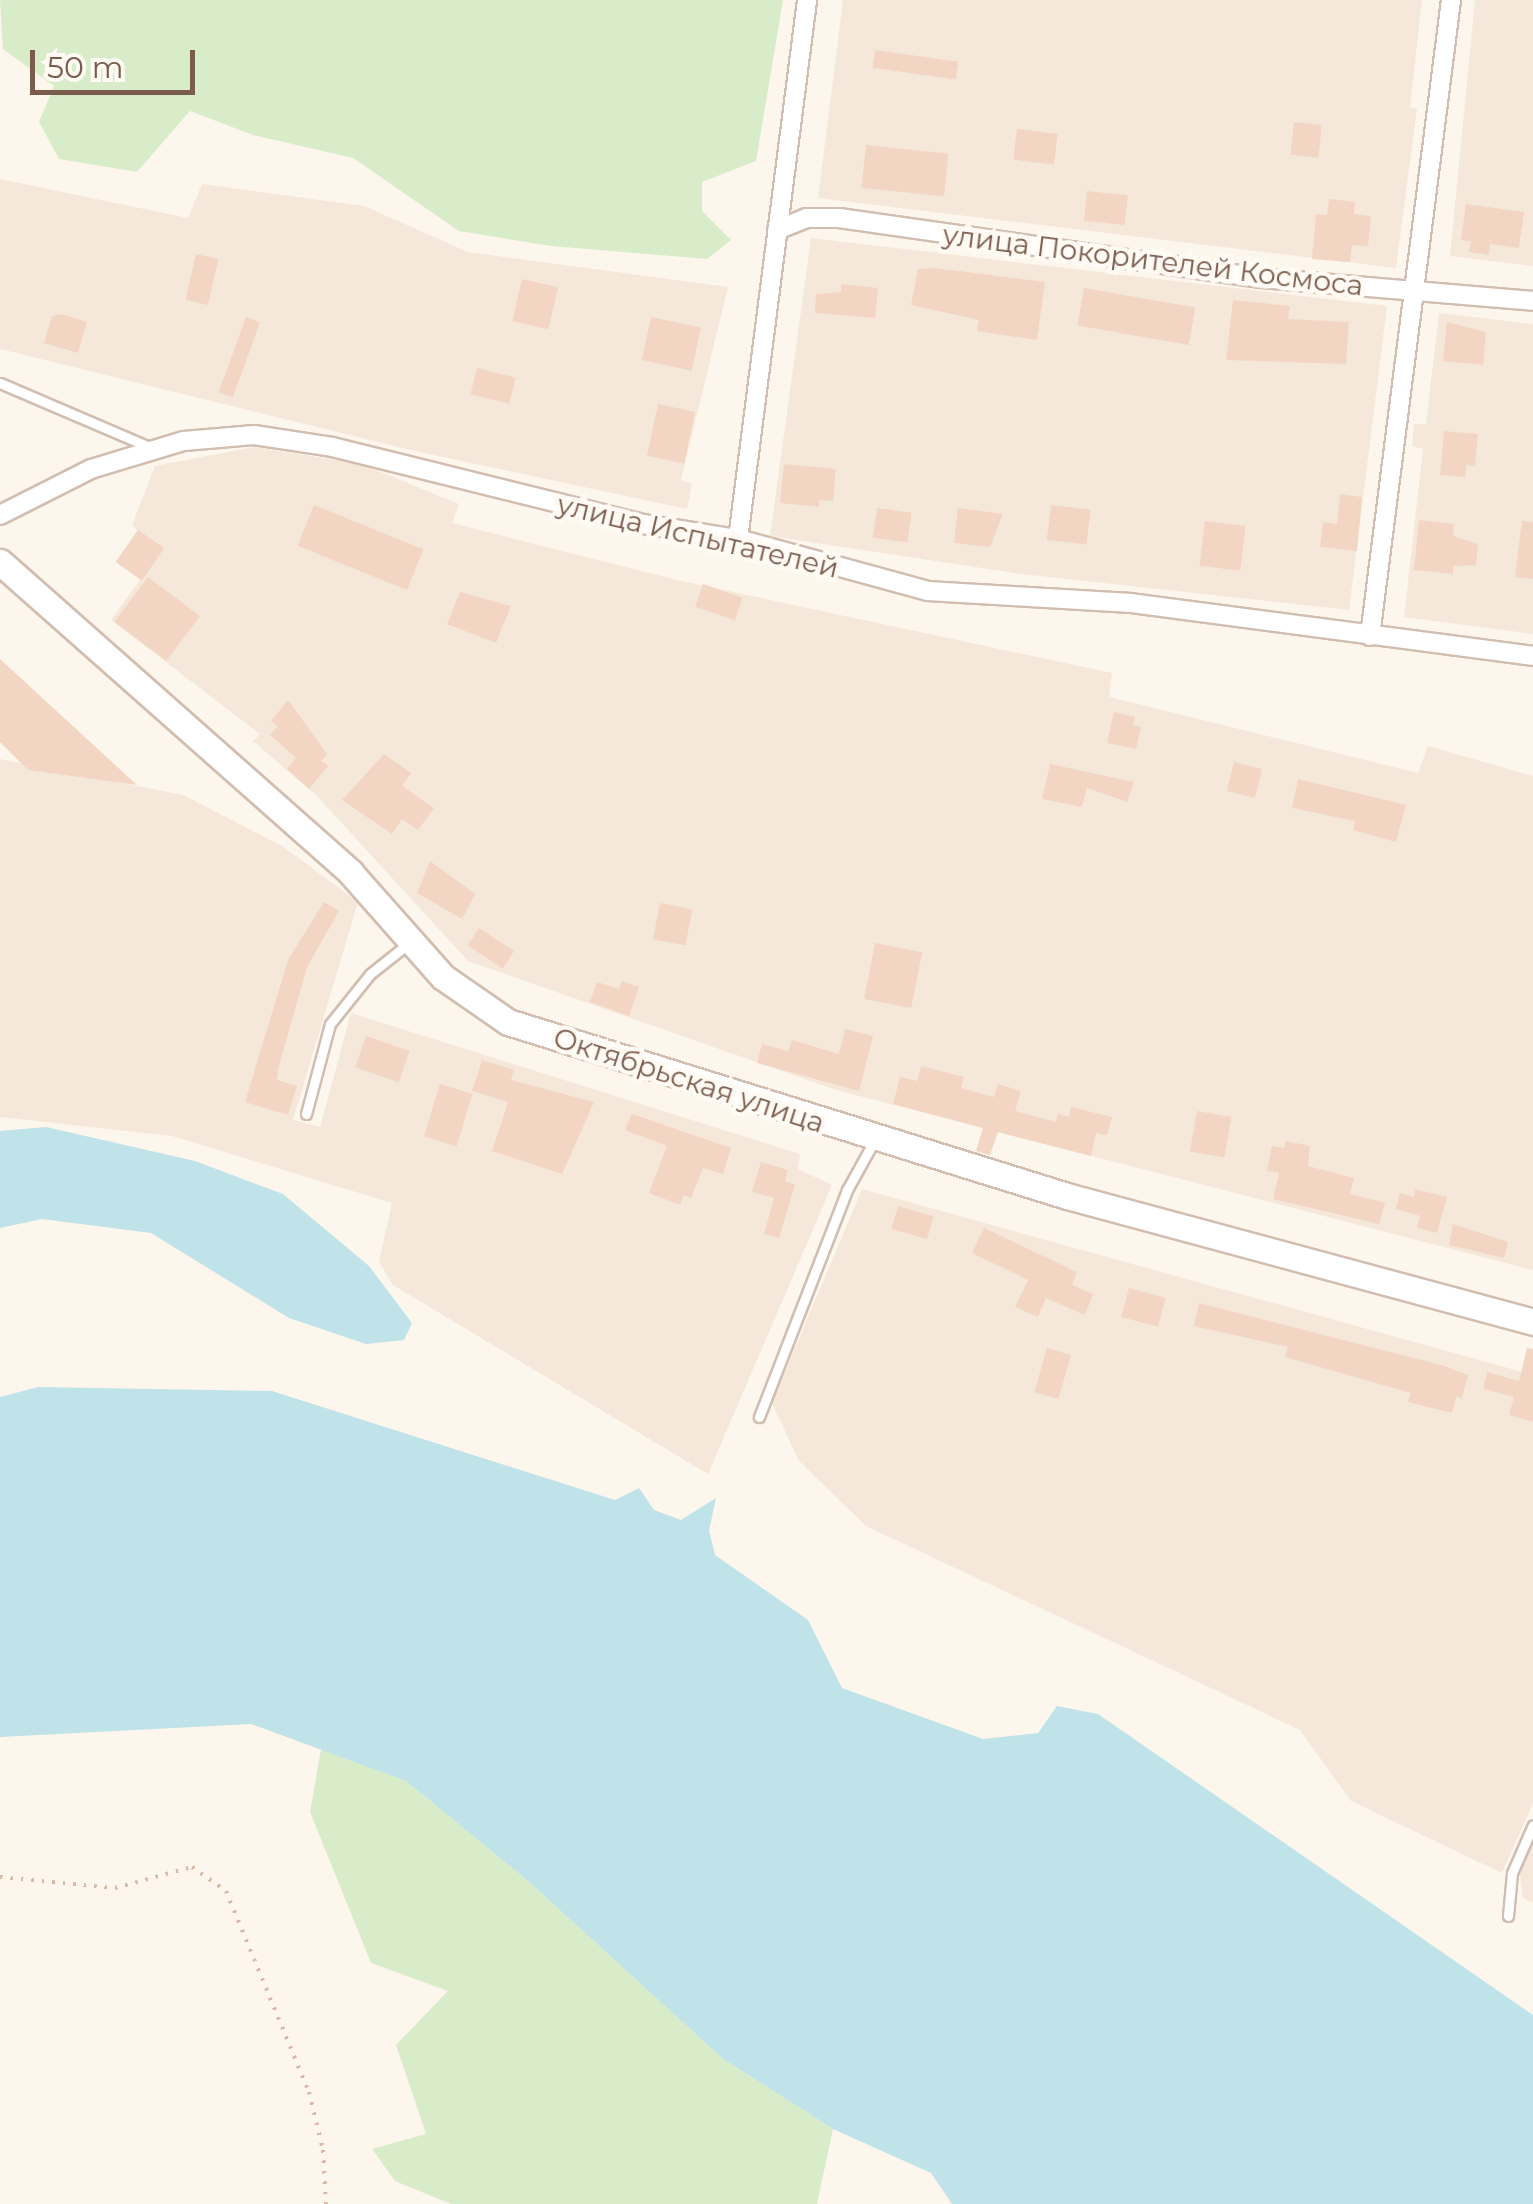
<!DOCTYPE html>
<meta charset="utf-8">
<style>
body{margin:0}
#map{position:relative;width:1533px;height:2204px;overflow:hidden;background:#fdf6ec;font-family:Montserrat,sans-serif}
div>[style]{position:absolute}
.residential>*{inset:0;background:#f5e8da}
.green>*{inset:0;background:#d8ecc9}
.water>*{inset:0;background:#bfe3e8}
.building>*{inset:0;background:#f3d5c3;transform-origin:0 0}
.path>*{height:4px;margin-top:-2px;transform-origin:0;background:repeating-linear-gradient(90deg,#d9b8a5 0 2.5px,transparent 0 10.5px)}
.roads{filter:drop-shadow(2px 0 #d1beb0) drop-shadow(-2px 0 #d1beb0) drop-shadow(0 2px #d1beb0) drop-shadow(0 -2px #d1beb0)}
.lane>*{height:9px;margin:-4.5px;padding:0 4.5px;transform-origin:4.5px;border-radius:4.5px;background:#fff}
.street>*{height:18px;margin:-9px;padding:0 9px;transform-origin:9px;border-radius:9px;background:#fff}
.secondary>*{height:25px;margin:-12.5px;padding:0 12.5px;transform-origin:12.5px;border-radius:12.5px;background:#fff}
span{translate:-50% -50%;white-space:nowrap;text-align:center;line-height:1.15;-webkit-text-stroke:9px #fffaf3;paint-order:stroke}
.street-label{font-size:28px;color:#7a5c4d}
.scale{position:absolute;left:30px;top:50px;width:165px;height:45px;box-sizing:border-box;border:5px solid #7a5c4d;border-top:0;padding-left:12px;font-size:30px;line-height:35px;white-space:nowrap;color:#7a5c4d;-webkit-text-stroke:8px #fffaf3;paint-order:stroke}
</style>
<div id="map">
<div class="residential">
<div style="clip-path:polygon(843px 0,1422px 0,1410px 107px,1417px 109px,1396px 268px,818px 198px)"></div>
<div style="clip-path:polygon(1475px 0,1533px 0,1533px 266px,1450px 256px)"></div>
<div style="clip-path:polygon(0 179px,188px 218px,202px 184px,364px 206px,468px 252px,728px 287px,681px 480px,692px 484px,687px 509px,415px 451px,0 349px)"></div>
<div style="clip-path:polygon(811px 238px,1387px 306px,1349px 610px,1021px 574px,770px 536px)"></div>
<div style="clip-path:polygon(1439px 313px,1533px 324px,1533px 634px,1404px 617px,1423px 449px,1412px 446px,1414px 424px,1426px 424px)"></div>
<div style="clip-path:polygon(254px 447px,361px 464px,459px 504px,452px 523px,677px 580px,1112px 673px,1109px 697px,1418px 773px,1428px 746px,1533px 776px,1533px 1270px,836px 1090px,468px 961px,317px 796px,253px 741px,260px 734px,111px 620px,140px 580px,116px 562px,138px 531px,132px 525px,155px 466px)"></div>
<div style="clip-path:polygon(0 759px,183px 795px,282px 846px,358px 902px,293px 1120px,320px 1127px,351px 1013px,800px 1154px,798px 1169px,832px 1185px,708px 1474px,393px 1285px,379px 1262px,392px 1203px,172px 1136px,0 1117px)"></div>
<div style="clip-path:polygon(862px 1189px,1533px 1375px,1533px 1803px,1502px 1873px,1351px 1801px,1300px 1730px,866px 1526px,799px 1461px,772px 1403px)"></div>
<div style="clip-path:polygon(1533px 1838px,1533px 1903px,1523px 1898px,1519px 1869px)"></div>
</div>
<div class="green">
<div style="clip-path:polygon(0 0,783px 0,756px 161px,702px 182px,702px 211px,731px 240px,707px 259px,551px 246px,459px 231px,353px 158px,253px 135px,190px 111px,137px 172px,59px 159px,39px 122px,54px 86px,3px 49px)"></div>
<div style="clip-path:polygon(321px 1749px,406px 1781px,528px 1881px,723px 2059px,833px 2129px,817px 2204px,451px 2204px,395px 2181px,372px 2149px,426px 2134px,396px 2045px,448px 1991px,371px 1963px,310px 1812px)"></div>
</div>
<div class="water">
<div style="clip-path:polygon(46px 1127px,195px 1161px,283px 1194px,369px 1266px,412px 1323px,404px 1340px,366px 1344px,289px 1318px,151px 1233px,42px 1219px,0 1228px,0 1131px)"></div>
<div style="clip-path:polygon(38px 1387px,272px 1391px,615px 1500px,639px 1488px,654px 1510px,681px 1520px,716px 1498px,709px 1531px,715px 1555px,808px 1620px,842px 1688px,983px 1739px,1038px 1733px,1057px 1706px,1098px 1714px,1533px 2015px,1533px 2204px,952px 2204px,931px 2173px,833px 2129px,723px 2059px,528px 1881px,406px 1781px,251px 1724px,0 1737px,0 1397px)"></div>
</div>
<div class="building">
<div style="left:875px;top:50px;width:84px;height:18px;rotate:8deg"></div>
<div style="left:1294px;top:122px;width:28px;height:33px;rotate:6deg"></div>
<div style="left:1017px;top:129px;width:41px;height:31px;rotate:7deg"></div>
<div style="left:866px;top:145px;width:83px;height:43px;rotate:6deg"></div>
<div style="left:1087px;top:191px;width:41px;height:30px;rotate:6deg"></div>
<div style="clip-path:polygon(1329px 199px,1355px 202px,1354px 214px,1371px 216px,1368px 246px,1352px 245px,1350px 262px,1312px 259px,1316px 214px,1327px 215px)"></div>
<div style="clip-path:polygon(1466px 204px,1524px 212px,1519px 248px,1490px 244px,1489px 255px,1469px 252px,1471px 241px,1461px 240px)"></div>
<div style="left:196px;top:254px;width:23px;height:47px;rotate:13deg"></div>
<div style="clip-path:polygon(935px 268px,1045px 282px,1037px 340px,977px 331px,979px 320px,911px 305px,918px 269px)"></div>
<div style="left:522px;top:279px;width:37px;height:43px;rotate:13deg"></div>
<div style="clip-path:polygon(841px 284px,878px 288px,875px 318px,815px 313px,816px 294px,841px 292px)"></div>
<div style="left:1084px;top:288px;width:113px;height:38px;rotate:10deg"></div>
<div style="clip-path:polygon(1233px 300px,1290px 306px,1288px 319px,1349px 322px,1346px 364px,1226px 360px)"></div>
<div style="clip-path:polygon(62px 314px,87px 322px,78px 353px,44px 343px,52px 316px)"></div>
<div style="left:246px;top:317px;width:15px;height:80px;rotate:20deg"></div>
<div style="left:651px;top:317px;width:51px;height:44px;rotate:12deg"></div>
<div style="clip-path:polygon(1447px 322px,1486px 332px,1483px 365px,1443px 361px)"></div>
<div style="left:477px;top:368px;width:40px;height:27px;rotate:14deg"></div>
<div style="left:658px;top:404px;width:38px;height:53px;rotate:12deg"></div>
<div style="clip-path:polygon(1444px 431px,1478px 434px,1475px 466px,1466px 465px,1465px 477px,1440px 475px)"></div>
<div style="clip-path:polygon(784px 464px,836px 469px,833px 501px,819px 500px,819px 507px,780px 503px)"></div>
<div style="clip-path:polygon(1340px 494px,1362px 497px,1357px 551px,1320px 547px,1323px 522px,1337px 524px)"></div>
<div style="left:314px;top:505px;width:118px;height:44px;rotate:22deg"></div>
<div style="left:1051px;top:505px;width:40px;height:35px;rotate:7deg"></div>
<div style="left:877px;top:508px;width:35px;height:30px;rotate:8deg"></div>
<div style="clip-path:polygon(958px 508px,1003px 514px,990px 547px,954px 543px)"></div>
<div style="clip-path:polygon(1419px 520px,1454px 524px,1453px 536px,1478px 544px,1476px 565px,1453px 566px,1453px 574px,1414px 570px)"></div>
<div style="left:1205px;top:521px;width:41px;height:45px;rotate:7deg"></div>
<div style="clip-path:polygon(1522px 521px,1533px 522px,1533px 579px,1515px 577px)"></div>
<div style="left:138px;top:530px;width:32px;height:39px;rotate:35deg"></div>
<div style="left:148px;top:577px;width:65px;height:56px;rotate:37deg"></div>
<div style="left:703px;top:584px;width:42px;height:24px;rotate:19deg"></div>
<div style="clip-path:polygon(460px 592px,511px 606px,496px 643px,447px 624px)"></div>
<div style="clip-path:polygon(0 659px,137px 785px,28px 770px,0 742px)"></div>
<div style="clip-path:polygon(288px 700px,327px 754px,321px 761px,328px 766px,309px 789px,287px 769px,296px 758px,270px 735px,278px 726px,271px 721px)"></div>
<div style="clip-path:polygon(1114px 712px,1135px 717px,1133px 725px,1141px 727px,1136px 749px,1107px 743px)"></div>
<div style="clip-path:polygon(384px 754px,411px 773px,402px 786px,434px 808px,418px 830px,402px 819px,392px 834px,342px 800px)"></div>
<div style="left:1234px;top:762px;width:29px;height:30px;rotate:14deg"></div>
<div style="clip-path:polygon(1050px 764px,1134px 782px,1127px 802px,1087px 788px,1082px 807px,1042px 799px)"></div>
<div style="clip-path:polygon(1298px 779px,1406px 805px,1396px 842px,1353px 830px,1355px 821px,1292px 808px)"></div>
<div style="clip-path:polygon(430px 861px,475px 894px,462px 919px,417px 893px)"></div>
<div style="clip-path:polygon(324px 902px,339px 911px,307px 967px,279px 1066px,277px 1080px,297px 1086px,288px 1115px,245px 1102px,288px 960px)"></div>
<div style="left:660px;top:903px;width:33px;height:37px;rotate:11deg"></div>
<div style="left:479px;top:928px;width:42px;height:21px;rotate:33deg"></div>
<div style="left:875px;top:943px;width:48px;height:57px;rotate:11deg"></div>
<div style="clip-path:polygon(622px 981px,639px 987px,629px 1016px,590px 1002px,597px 982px,619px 989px)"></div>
<div style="clip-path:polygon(845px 1029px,873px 1036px,859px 1091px,757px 1063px,762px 1044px,788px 1051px,792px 1040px,839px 1054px)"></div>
<div style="left:366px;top:1036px;width:46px;height:33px;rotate:19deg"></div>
<div style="clip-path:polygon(482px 1060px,514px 1070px,511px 1080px,594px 1102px,562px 1174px,492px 1151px,508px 1102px,472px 1091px)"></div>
<div style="clip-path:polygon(921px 1066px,964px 1077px,961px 1088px,994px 1097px,998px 1084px,1021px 1091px,1015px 1111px,1056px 1122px,1058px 1114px,1069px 1117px,1071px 1107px,1112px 1117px,1107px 1135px,1096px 1133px,1091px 1156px,998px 1132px,990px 1155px,976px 1151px,983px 1128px,893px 1104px,900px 1077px,917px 1081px)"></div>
<div style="left:440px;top:1084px;width:34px;height:55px;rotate:17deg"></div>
<div style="left:1197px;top:1111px;width:35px;height:41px;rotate:10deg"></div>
<div style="clip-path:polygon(632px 1114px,731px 1148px,723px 1174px,703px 1168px,691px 1198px,684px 1195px,680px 1205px,649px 1193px,667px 1146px,625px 1130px)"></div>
<div style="clip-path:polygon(1286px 1141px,1310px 1146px,1308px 1166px,1354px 1178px,1350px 1194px,1385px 1203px,1379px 1224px,1273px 1199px,1279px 1173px,1267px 1171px,1272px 1146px,1284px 1148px)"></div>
<div style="clip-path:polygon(761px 1162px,788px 1170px,785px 1181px,795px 1185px,779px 1238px,764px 1234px,774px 1198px,752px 1192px)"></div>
<div style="clip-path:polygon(1415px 1189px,1447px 1197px,1437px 1233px,1417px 1228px,1420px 1216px,1396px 1209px,1400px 1193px,1414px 1197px)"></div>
<div style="left:898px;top:1206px;width:37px;height:24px;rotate:16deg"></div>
<div style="clip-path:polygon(1453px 1224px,1508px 1242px,1504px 1258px,1449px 1245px)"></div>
<div style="clip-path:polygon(984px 1228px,1077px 1272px,1072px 1285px,1093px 1294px,1085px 1315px,1046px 1298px,1038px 1317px,1015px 1307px,1028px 1280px,972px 1253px)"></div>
<div style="left:1129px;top:1288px;width:38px;height:30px;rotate:15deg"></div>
<div style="clip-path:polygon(1199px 1303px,1441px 1365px,1468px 1375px,1462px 1398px,1456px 1397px,1452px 1413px,1408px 1402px,1411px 1393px,1285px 1357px,1288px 1347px,1194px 1326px)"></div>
<div style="left:1047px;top:1348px;width:25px;height:46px;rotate:16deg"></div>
<div style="clip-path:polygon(1527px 1348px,1533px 1349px,1533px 1422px,1509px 1415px,1514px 1397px,1483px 1389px,1487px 1372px,1519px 1381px)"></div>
</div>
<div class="path">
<div style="left:0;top:1877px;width:116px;rotate:5.5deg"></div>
<div style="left:115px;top:1888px;width:80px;rotate:-15.3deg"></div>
<div style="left:192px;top:1867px;width:42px;rotate:35.2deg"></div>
<div style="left:226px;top:1891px;width:217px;rotate:67.6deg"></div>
<div style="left:309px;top:2092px;width:60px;rotate:76.4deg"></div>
<div style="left:323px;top:2150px;width:54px;rotate:86.8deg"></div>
</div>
<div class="roads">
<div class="lane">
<div style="left:0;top:383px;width:168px;rotate:23.2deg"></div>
<div style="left:306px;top:1114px;width:93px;rotate:-75.1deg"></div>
<div style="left:330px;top:1024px;width:64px;rotate:-51.3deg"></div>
<div style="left:370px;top:974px;width:50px;rotate:-38.5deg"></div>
<div style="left:759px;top:1417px;width:243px;rotate:-68.8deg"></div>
<div style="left:847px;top:1190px;width:56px;rotate:-61.1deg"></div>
<div style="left:1508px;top:1916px;width:43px;rotate:-84.7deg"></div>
<div style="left:1512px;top:1873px;width:52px;rotate:-66.4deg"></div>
</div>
<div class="street">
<div style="left:777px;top:230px;width:31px;rotate:-22deg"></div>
<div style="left:806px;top:218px;width:33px"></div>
<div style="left:839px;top:218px;width:426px;rotate:8.1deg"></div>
<div style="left:1261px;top:278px;width:273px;rotate:4.8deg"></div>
<div style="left:0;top:515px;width:102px;rotate:-26.8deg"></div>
<div style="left:91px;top:469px;width:97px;rotate:-16.8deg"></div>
<div style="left:184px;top:441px;width:70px;rotate:-4.9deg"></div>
<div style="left:254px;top:435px;width:79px;rotate:8.7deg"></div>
<div style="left:332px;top:447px;width:320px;rotate:13.9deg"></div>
<div style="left:643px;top:524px;width:96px;rotate:9deg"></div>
<div style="left:738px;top:539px;width:197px;rotate:15.3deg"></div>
<div style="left:928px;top:591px;width:203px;rotate:3.4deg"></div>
<div style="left:1131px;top:603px;width:405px;rotate:7.5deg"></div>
<div style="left:738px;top:539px;width:543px;rotate:-82.7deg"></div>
<div style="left:1370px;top:636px;width:641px;rotate:-82.74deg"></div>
</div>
<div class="secondary">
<div style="left:0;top:562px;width:468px;rotate:41.5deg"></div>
<div style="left:350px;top:872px;width:140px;rotate:48.5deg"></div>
<div style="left:443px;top:977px;width:79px;rotate:34.7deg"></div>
<div style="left:508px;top:1022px;width:585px;rotate:17.29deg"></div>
<div style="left:1067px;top:1196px;width:483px;rotate:15.1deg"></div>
</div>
</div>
<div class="street-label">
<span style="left:1153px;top:260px;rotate:7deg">улица Покорителей Космоса</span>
<span style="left:698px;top:536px;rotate:13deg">улица Испытателей</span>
<span style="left:689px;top:1080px;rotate:18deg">Октябрьская улица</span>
</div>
<div class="scale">50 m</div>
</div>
